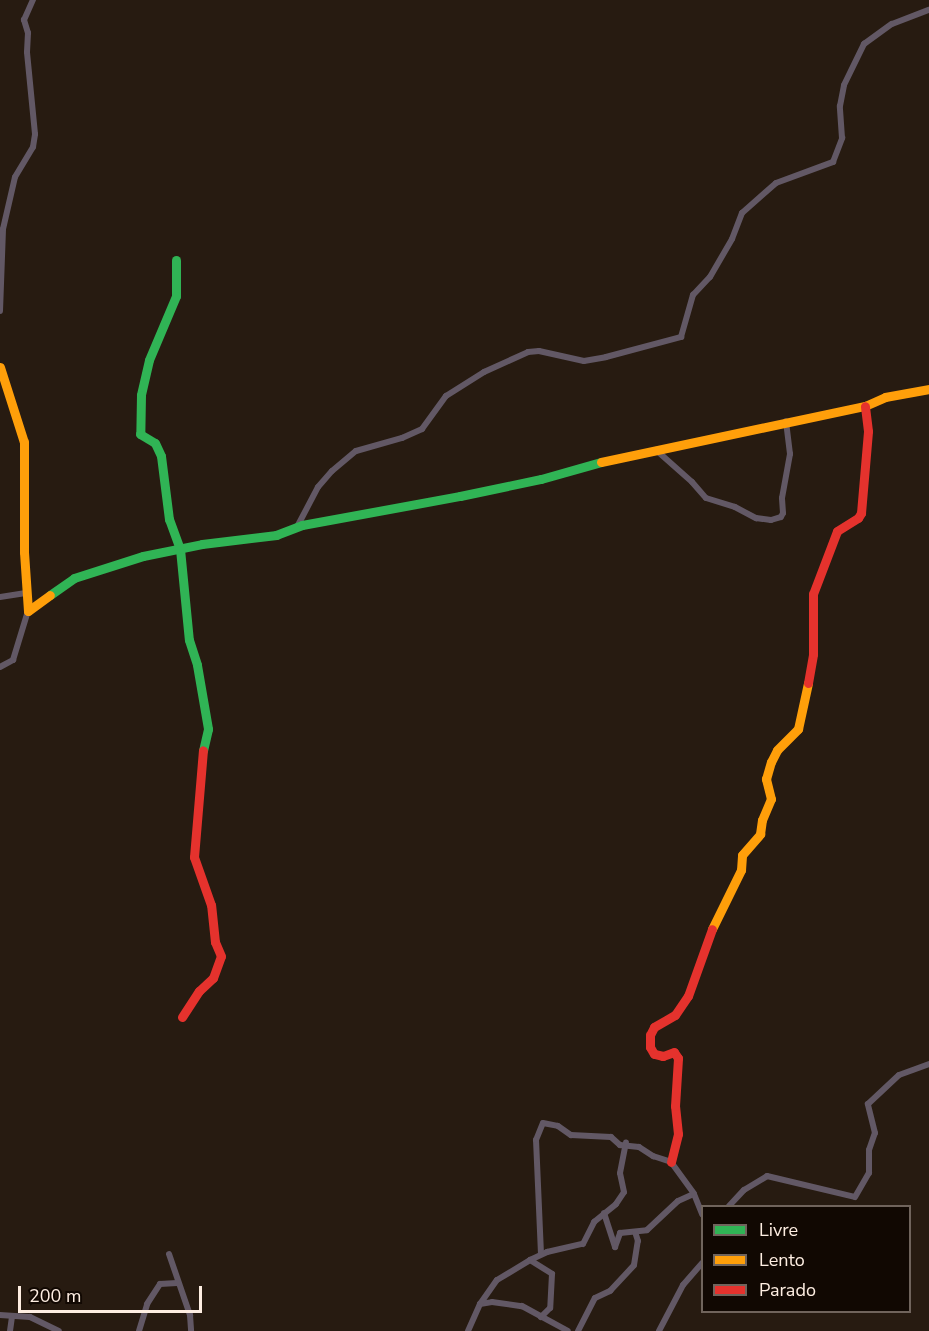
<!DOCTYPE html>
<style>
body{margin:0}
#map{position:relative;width:929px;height:1331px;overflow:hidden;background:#271b11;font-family:"Nunito Sans",sans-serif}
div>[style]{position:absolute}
.street>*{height:6px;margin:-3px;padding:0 3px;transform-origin:3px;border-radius:3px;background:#625865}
.fast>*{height:9px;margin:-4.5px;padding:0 4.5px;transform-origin:4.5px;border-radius:4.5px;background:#30b455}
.slow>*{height:9px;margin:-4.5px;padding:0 4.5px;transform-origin:4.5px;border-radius:4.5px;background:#ff9f0a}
.jam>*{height:9px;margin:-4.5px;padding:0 4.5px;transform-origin:4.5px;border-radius:4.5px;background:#e5322d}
span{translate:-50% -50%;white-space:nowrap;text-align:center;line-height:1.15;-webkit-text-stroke:5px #110802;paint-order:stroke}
.legend{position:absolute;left:701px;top:1205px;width:210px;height:108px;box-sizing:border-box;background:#110802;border:2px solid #70645c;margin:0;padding:8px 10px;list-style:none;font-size:18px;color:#feeee2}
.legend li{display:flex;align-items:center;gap:12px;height:30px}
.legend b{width:30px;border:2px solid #70645c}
.scale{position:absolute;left:18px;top:1286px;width:184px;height:27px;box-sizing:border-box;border:3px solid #feeee2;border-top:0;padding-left:8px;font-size:18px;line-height:21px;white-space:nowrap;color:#feeee2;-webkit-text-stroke:4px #110802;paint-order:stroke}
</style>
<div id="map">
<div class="street">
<div style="left:0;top:311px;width:82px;rotate:-87.9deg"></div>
<div style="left:3px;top:229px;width:53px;rotate:-77deg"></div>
<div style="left:15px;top:177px;width:35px;rotate:-59deg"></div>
<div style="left:33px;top:147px;width:13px;rotate:-81deg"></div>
<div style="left:35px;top:134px;width:82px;rotate:-95.6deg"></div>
<div style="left:27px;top:52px;width:19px;rotate:-87deg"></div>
<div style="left:28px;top:33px;width:14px;rotate:-107deg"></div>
<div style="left:24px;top:20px;width:22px;rotate:-66deg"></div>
<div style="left:656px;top:450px;width:48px;rotate:41.6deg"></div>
<div style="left:692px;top:482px;width:21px;rotate:49deg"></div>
<div style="left:706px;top:498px;width:30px;rotate:17deg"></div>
<div style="left:735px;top:507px;width:24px;rotate:28deg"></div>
<div style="left:756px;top:518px;width:15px;rotate:8deg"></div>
<div style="left:771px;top:520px;width:10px;rotate:-17deg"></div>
<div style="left:781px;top:517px;width:4px;rotate:-63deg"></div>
<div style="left:783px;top:513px;width:15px;rotate:-94deg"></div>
<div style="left:782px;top:498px;width:45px;rotate:-79.7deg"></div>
<div style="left:790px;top:454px;width:33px;rotate:-97deg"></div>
<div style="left:297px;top:527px;width:45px;rotate:-62.3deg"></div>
<div style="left:318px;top:487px;width:21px;rotate:-49deg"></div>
<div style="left:332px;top:471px;width:31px;rotate:-40deg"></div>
<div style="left:356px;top:451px;width:48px;rotate:-15.8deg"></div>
<div style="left:402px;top:438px;width:22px;rotate:-24deg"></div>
<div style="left:422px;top:429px;width:41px;rotate:-54deg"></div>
<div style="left:446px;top:396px;width:45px;rotate:-32.3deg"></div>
<div style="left:484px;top:372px;width:48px;rotate:-24.4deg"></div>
<div style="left:528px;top:352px;width:11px;rotate:-5deg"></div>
<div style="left:539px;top:351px;width:46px;rotate:12.5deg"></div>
<div style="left:584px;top:361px;width:22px;rotate:-10deg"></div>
<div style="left:606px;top:357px;width:78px;rotate:-14.9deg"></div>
<div style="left:681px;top:337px;width:44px;rotate:-74.1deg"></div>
<div style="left:693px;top:295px;width:25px;rotate:-47deg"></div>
<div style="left:710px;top:277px;width:44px;rotate:-59.9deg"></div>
<div style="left:732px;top:239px;width:28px;rotate:-69deg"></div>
<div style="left:742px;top:213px;width:45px;rotate:-41.4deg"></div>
<div style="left:776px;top:183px;width:61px;rotate:-20.2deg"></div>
<div style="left:833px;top:162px;width:26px;rotate:-69deg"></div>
<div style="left:842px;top:138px;width:32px;rotate:-94deg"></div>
<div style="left:840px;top:106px;width:21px;rotate:-79deg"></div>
<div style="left:844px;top:85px;width:46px;rotate:-64deg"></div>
<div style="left:864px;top:44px;width:34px;rotate:-36deg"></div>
<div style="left:892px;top:24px;width:40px;rotate:-21deg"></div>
<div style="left:0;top:597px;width:26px;rotate:-9deg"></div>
<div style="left:0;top:667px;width:15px;rotate:-28deg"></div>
<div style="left:13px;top:660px;width:51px;rotate:-73deg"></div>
<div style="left:729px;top:1206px;width:22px;rotate:-47deg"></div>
<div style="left:744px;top:1190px;width:27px;rotate:-31deg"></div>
<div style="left:767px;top:1176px;width:90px;rotate:13.4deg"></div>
<div style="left:855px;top:1197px;width:28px;rotate:-60deg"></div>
<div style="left:869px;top:1173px;width:23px;rotate:-90deg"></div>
<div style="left:869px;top:1150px;width:18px;rotate:-71deg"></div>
<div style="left:875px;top:1133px;width:30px;rotate:-104deg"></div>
<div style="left:868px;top:1104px;width:42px;rotate:-43.1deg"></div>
<div style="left:899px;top:1075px;width:32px;rotate:-20deg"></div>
<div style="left:604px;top:1213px;width:36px;rotate:72deg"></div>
<div style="left:615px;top:1247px;width:15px;rotate:-70deg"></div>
<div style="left:620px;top:1233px;width:27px;rotate:-6deg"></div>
<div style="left:647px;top:1230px;width:42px;rotate:-43.1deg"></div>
<div style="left:678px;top:1201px;width:17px;rotate:-24deg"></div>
<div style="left:694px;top:1194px;width:22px;rotate:68deg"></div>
<div style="left:169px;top:1254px;width:65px;rotate:71deg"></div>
<div style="left:190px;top:1315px;width:16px;rotate:86deg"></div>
<div style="left:541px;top:1254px;width:114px;rotate:-92.5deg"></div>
<div style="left:536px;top:1140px;width:18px;rotate:-68deg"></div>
<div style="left:543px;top:1123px;width:15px;rotate:11deg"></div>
<div style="left:558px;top:1126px;width:16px;rotate:35deg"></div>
<div style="left:571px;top:1135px;width:40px;rotate:2.9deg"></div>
<div style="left:611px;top:1137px;width:12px;rotate:42deg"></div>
<div style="left:620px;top:1145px;width:19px;rotate:6deg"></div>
<div style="left:639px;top:1147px;width:17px;rotate:33deg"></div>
<div style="left:653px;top:1156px;width:19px;rotate:18deg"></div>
<div style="left:671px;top:1162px;width:39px;rotate:54deg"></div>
<div style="left:530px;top:1260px;width:19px;rotate:-25deg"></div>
<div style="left:547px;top:1252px;width:37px;rotate:-13deg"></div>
<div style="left:583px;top:1244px;width:25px;rotate:-63deg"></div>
<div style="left:594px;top:1222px;width:28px;rotate:-39deg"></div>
<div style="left:616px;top:1204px;width:14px;rotate:-56deg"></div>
<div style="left:624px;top:1192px;width:19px;rotate:-102deg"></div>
<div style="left:620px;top:1173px;width:31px;rotate:-79deg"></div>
<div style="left:480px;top:1304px;width:12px;rotate:-9deg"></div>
<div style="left:492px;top:1302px;width:30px;rotate:8deg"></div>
<div style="left:522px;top:1306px;width:52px;rotate:28.5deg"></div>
<div style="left:0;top:1315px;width:30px;rotate:4deg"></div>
<div style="left:30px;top:1317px;width:32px;rotate:26deg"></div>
<div style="left:10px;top:1331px;width:15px;rotate:-82deg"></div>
<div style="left:139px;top:1331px;width:28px;rotate:-73deg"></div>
<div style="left:147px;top:1304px;width:24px;rotate:-57deg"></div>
<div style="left:160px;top:1284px;width:17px;rotate:-3deg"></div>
<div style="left:468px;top:1331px;width:30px;rotate:-66deg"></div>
<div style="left:480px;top:1304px;width:29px;rotate:-55deg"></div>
<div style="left:497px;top:1280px;width:39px;rotate:-31deg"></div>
<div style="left:530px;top:1260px;width:26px;rotate:32deg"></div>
<div style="left:552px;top:1274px;width:34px;rotate:93deg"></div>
<div style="left:550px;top:1308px;width:13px;rotate:135deg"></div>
<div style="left:578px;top:1331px;width:37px;rotate:-63deg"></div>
<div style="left:595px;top:1298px;width:17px;rotate:-25deg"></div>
<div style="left:610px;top:1291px;width:35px;rotate:-47deg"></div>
<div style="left:634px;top:1265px;width:24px;rotate:-81deg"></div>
<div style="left:638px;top:1241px;width:9px;rotate:-108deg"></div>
<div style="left:659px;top:1331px;width:52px;rotate:-62.4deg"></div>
<div style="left:683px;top:1285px;width:29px;rotate:-49deg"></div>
</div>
<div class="fast">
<div style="left:176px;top:260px;width:36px;rotate:90deg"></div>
<div style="left:176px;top:296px;width:69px;rotate:112.9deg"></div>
<div style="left:149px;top:360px;width:36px;rotate:103deg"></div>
<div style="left:141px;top:395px;width:39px;rotate:91deg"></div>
<div style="left:140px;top:434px;width:17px;rotate:31deg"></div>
<div style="left:155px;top:443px;width:14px;rotate:65deg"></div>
<div style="left:161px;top:456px;width:64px;rotate:82.8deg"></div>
<div style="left:169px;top:519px;width:32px;rotate:70deg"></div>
<div style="left:180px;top:549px;width:91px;rotate:84.4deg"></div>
<div style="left:189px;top:640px;width:26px;rotate:72deg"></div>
<div style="left:197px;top:665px;width:65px;rotate:80.2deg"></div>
<div style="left:208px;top:729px;width:22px;rotate:103deg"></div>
<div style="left:50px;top:595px;width:29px;rotate:-35deg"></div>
<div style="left:74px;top:578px;width:72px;rotate:-17.7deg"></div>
<div style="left:143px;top:556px;width:60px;rotate:-11.5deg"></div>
<div style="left:202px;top:544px;width:75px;rotate:-6.9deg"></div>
<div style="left:276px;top:535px;width:28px;rotate:-21deg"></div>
<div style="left:302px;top:525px;width:161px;rotate:-10.4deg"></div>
<div style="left:460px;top:496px;width:83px;rotate:-11.9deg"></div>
<div style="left:541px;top:479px;width:62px;rotate:-15.8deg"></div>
</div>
<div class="slow">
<div style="left:0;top:367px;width:79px;rotate:72.3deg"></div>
<div style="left:24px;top:442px;width:110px;rotate:90deg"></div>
<div style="left:24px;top:552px;width:59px;rotate:86.1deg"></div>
<div style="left:28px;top:611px;width:27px;rotate:-36deg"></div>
<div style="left:601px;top:462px;width:270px;rotate:-12deg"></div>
<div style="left:865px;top:406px;width:22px;rotate:-24deg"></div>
<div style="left:885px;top:397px;width:45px;rotate:-10.3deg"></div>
<div style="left:712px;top:929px;width:66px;rotate:-63.8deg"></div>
<div style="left:741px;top:870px;width:15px;rotate:-86deg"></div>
<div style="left:742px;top:855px;width:28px;rotate:-49deg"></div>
<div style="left:760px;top:834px;width:14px;rotate:-82deg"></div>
<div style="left:762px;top:820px;width:23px;rotate:-67deg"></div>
<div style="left:771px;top:799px;width:21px;rotate:-104deg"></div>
<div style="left:766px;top:779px;width:18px;rotate:-74deg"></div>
<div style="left:771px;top:762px;width:13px;rotate:-63deg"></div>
<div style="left:777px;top:750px;width:30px;rotate:-45deg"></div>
<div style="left:798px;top:729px;width:47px;rotate:-77.7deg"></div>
</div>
<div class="jam">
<div style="left:808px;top:683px;width:29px;rotate:-80deg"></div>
<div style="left:813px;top:654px;width:60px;rotate:-90deg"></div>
<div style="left:813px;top:594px;width:67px;rotate:-69.1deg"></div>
<div style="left:837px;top:531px;width:25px;rotate:-32deg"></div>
<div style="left:858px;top:518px;width:6px;rotate:-59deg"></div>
<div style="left:861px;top:513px;width:82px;rotate:-85.1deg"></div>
<div style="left:868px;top:431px;width:25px;rotate:-97deg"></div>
<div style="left:182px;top:1017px;width:31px;rotate:-57deg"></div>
<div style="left:199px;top:991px;width:19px;rotate:-43deg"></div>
<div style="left:213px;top:978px;width:23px;rotate:-70deg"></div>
<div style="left:221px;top:956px;width:15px;rotate:-113deg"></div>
<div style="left:215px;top:942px;width:37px;rotate:-96deg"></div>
<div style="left:211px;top:905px;width:51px;rotate:-109.5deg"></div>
<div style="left:194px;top:857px;width:107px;rotate:-85.2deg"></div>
<div style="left:671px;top:1162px;width:29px;rotate:-76deg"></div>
<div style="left:678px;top:1134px;width:28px;rotate:-96deg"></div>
<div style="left:675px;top:1106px;width:48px;rotate:-86.4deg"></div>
<div style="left:678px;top:1058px;width:7px;rotate:-124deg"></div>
<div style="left:674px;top:1052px;width:12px;rotate:160deg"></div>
<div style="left:663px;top:1056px;width:9px;rotate:-167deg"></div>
<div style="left:654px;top:1054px;width:8px;rotate:-120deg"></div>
<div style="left:650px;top:1047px;width:12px;rotate:-90deg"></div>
<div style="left:650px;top:1035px;width:9px;rotate:-63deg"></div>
<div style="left:654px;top:1027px;width:24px;rotate:-30deg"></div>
<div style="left:675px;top:1015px;width:23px;rotate:-56deg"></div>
<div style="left:688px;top:996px;width:71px;rotate:-70.3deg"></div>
</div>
<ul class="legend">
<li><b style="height:8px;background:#30b455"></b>Livre</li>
<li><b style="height:8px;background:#ff9f0a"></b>Lento</li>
<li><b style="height:8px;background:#e5322d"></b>Parado</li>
</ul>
<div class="scale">200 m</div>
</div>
